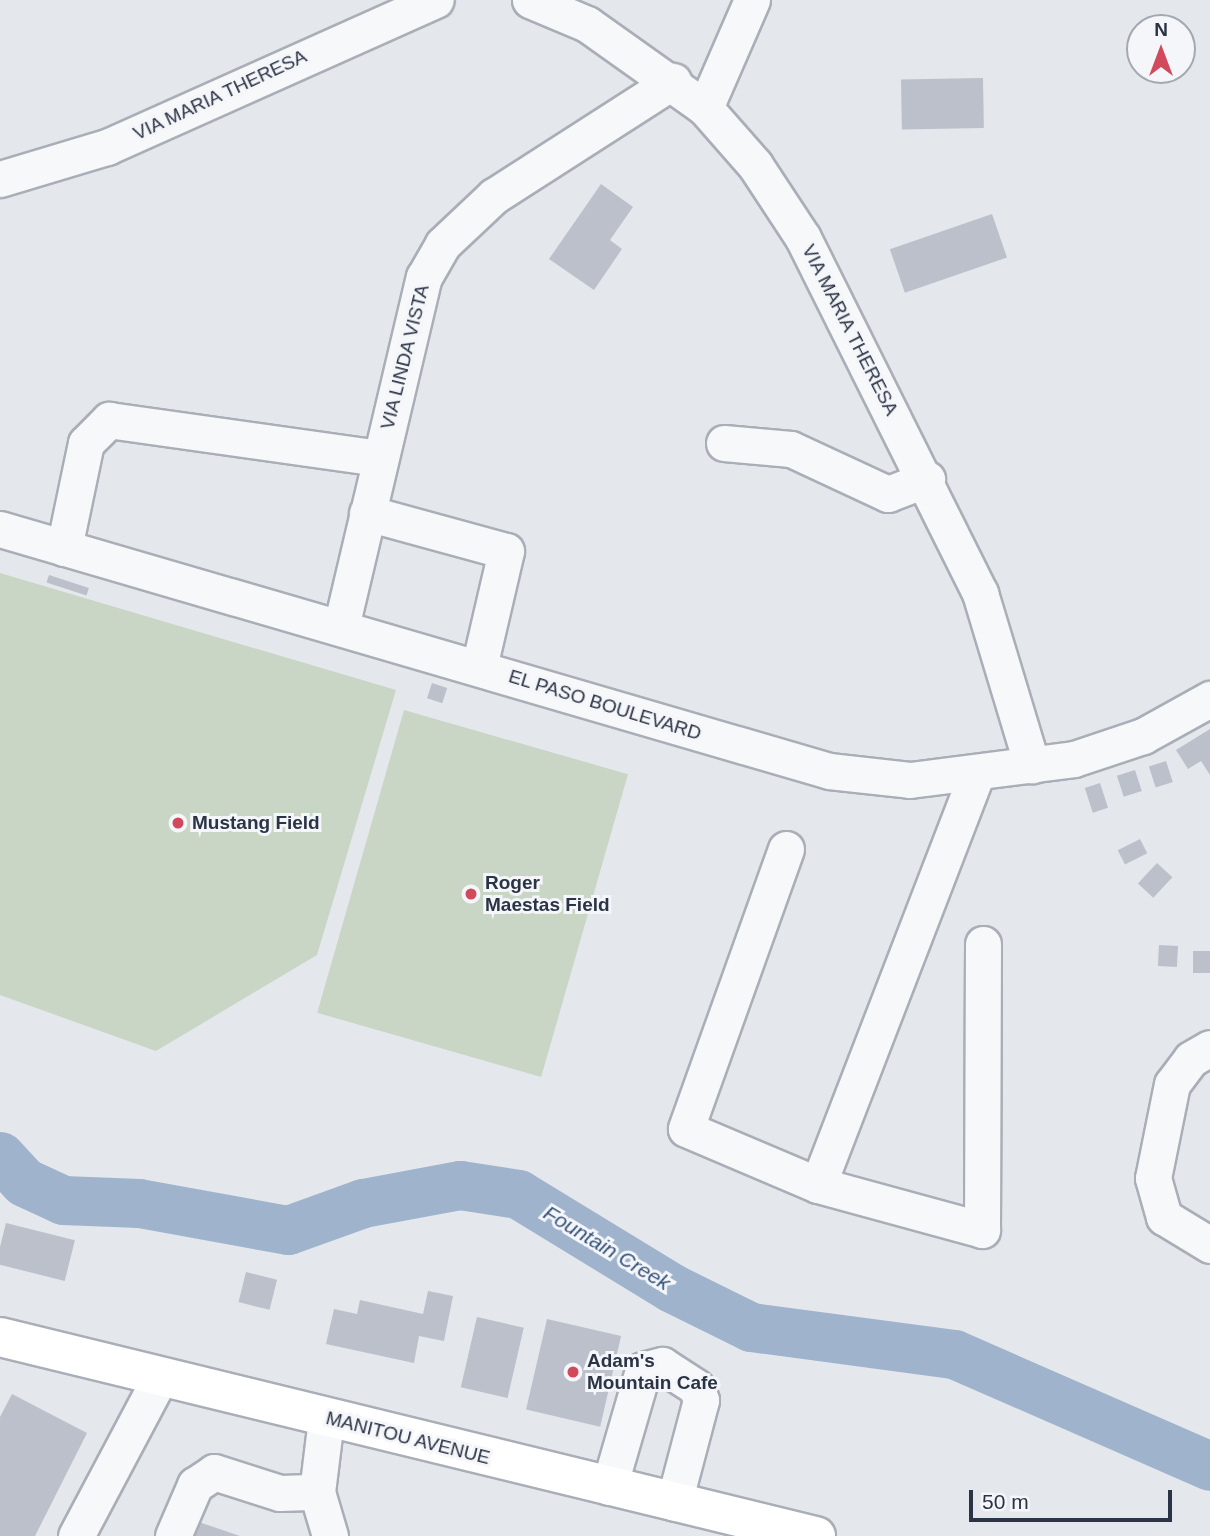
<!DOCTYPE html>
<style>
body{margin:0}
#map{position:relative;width:1210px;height:1536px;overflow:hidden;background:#e4e7ec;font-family:Arial,sans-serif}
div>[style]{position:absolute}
.green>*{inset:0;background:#c9d6c5;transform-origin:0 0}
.river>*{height:49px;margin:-24.5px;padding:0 24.5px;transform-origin:24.5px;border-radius:24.5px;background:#9fb4cc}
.building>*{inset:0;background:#bbc0ca;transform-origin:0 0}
.roads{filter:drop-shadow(2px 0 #a9aeb7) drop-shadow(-2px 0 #a9aeb7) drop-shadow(0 2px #a9aeb7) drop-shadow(0 -2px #a9aeb7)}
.minor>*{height:35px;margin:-17.5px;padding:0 17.5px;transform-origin:17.5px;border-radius:17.5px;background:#f7f8fa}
.major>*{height:38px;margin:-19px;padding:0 19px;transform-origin:19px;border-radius:19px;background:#fff}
.dots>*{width:19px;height:19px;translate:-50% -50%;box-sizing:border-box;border:4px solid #f4f6f9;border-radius:50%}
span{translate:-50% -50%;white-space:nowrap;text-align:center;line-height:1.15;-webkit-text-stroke:6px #f4f6f9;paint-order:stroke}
.street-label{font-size:19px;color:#2b3445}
.poi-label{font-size:19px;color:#2b3445;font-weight:700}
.left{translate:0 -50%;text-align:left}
.water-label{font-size:21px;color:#34527a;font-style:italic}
.north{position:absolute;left:1126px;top:14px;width:70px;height:70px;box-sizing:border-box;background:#f4f6f9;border:2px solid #a4a8b1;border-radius:50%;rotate:0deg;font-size:19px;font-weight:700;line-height:28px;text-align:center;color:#2b3445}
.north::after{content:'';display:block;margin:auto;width:24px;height:32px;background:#d1495b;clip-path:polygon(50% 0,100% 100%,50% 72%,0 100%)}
.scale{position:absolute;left:969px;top:1490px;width:203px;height:32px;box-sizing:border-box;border:4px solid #2b3445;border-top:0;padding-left:9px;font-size:21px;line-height:24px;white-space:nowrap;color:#2b3445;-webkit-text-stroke:5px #f4f6f9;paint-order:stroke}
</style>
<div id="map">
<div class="green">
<div style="clip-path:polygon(0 573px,396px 690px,317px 955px,156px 1051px,0 995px)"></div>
<div style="left:404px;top:710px;width:233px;height:315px;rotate:16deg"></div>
</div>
<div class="river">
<div style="left:0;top:1156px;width:35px;rotate:47deg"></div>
<div style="left:24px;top:1182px;width:43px;rotate:24.8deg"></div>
<div style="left:63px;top:1200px;width:76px;rotate:2.3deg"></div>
<div style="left:139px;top:1203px;width:151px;rotate:10.3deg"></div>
<div style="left:288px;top:1230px;width:80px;rotate:-19.8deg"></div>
<div style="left:363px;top:1203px;width:99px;rotate:-10.5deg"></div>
<div style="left:460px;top:1185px;width:59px;rotate:8.8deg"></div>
<div style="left:518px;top:1194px;width:180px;rotate:31.4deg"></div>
<div style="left:672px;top:1288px;width:88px;rotate:26.3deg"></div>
<div style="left:751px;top:1327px;width:205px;rotate:7.6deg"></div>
<div style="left:954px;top:1354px;width:279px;rotate:23.6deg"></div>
</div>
<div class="building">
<div style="left:983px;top:78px;width:50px;height:82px;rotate:89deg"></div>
<div style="clip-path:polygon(601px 184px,633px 207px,610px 240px,622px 249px,594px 290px,549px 259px)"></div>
<div style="left:992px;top:214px;width:46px;height:108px;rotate:71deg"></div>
<div style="left:49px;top:575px;width:42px;height:8px;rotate:18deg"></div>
<div style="left:432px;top:683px;width:16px;height:16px;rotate:18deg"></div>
<div style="clip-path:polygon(1210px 729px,1210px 775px,1201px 761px,1188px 769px,1176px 750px)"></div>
<div style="left:1166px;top:761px;width:22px;height:18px;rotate:72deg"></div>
<div style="left:1135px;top:770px;width:22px;height:19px;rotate:72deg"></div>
<div style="left:1100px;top:783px;width:26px;height:16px;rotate:72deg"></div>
<div style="left:1140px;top:839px;width:16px;height:25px;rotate:63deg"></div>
<div style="left:1157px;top:863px;width:21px;height:28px;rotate:43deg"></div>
<div style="left:1159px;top:945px;width:19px;height:21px;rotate:3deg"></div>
<div style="left:1210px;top:951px;width:22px;height:17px;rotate:90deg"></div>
<div style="left:6px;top:1223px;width:71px;height:42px;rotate:14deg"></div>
<div style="left:246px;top:1272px;width:32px;height:31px;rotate:14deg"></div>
<div style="clip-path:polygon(428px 1291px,453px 1296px,444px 1341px,419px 1336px,414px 1363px,326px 1344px,334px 1309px,357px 1314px,360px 1300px,423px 1314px)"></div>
<div style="left:477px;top:1317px;width:48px;height:72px;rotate:13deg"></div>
<div style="left:547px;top:1319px;width:76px;height:93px;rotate:13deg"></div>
<div style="clip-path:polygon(12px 1394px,87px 1433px,35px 1536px,0 1536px,0 1417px)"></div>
<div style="clip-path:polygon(193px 1520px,240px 1536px,187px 1536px)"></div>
</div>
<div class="roads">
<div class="minor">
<div style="left:530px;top:0;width:62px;rotate:22.8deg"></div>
<div style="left:587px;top:24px;width:145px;rotate:35.4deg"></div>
<div style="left:705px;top:108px;width:76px;rotate:48.7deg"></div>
<div style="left:755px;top:165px;width:87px;rotate:56.7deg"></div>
<div style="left:803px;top:238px;width:397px;rotate:63.5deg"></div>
<div style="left:980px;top:593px;width:180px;rotate:73.2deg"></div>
<div style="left:705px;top:108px;width:118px;rotate:-66.5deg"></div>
<div style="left:0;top:179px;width:112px;rotate:-16.7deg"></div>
<div style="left:107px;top:147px;width:360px;rotate:-24.1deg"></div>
<div style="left:724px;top:443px;width:67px;rotate:5.1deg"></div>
<div style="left:791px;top:449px;width:107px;rotate:24.9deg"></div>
<div style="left:888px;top:494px;width:42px;rotate:-21deg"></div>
<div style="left:367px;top:513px;width:144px;rotate:15.3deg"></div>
<div style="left:506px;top:551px;width:119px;rotate:103.1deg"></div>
<div style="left:0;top:529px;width:864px;rotate:16.27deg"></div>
<div style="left:829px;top:771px;width:81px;rotate:6.3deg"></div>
<div style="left:910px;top:780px;width:165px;rotate:-7.3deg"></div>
<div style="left:1074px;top:759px;width:73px;rotate:-18.4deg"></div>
<div style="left:1143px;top:736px;width:77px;rotate:-28.9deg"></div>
<div style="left:64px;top:548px;width:107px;rotate:-78.2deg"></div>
<div style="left:86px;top:443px;width:33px;rotate:-45deg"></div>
<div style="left:109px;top:420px;width:274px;rotate:8deg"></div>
<div style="left:341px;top:627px;width:360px;rotate:-76.7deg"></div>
<div style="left:424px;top:277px;width:38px;rotate:-60deg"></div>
<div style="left:443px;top:244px;width:70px;rotate:-43.3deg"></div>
<div style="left:494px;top:196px;width:213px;rotate:-32.7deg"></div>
<div style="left:786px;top:849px;width:297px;rotate:109.7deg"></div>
<div style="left:686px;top:1129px;width:143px;rotate:23deg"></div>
<div style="left:818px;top:1185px;width:170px;rotate:15.3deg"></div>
<div style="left:982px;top:1230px;width:286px;rotate:-89.8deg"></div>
<div style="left:1210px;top:1048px;width:22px;rotate:150deg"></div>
<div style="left:1191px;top:1059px;width:31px;rotate:127deg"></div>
<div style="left:1172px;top:1084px;width:96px;rotate:101.4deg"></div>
<div style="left:1153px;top:1178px;width:41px;rotate:74.2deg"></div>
<div style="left:1164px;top:1217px;width:54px;rotate:31.3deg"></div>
<div style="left:818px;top:1185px;width:441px;rotate:-68.9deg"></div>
<div style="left:326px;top:1419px;width:74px;rotate:97deg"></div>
<div style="left:317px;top:1492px;width:46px;rotate:73.5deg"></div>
<div style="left:609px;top:1487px;width:122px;rotate:-73.8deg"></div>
<div style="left:643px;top:1370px;width:20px;rotate:-15deg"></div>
<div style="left:662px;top:1365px;width:40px;rotate:32.9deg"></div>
<div style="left:696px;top:1387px;width:14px;rotate:69deg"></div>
<div style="left:701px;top:1400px;width:106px;rotate:104.8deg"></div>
<div style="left:76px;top:1536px;width:178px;rotate:-62.1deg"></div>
<div style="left:173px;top:1536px;width:56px;rotate:-66.7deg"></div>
<div style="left:195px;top:1485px;width:23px;rotate:-34deg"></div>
<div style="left:214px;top:1472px;width:69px;rotate:17.7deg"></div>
<div style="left:280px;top:1493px;width:37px;rotate:-2deg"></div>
</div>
<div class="major">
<div style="left:0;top:1337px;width:840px;rotate:13.71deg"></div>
</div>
</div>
<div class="dots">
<div style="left:178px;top:823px;background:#d1495b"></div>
<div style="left:471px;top:894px;background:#d1495b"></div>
<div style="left:573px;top:1372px;background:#d1495b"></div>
</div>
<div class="street-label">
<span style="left:220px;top:95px;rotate:-25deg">VIA MARIA THERESA</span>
<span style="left:850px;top:330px;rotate:63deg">VIA MARIA THERESA</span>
<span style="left:405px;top:357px;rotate:-76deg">VIA LINDA VISTA</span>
<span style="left:605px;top:705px;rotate:17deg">EL PASO BOULEVARD</span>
<span style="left:408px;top:1438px;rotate:14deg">MANITOU AVENUE</span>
</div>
<div class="poi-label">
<span class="left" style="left:192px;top:823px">Mustang Field</span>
<span class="left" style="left:485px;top:894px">Roger<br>Maestas Field</span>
<span class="left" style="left:587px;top:1372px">Adam's<br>Mountain Cafe</span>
</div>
<div class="water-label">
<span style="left:607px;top:1248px;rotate:31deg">Fountain Creek</span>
</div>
<div class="north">N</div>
<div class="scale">50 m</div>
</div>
